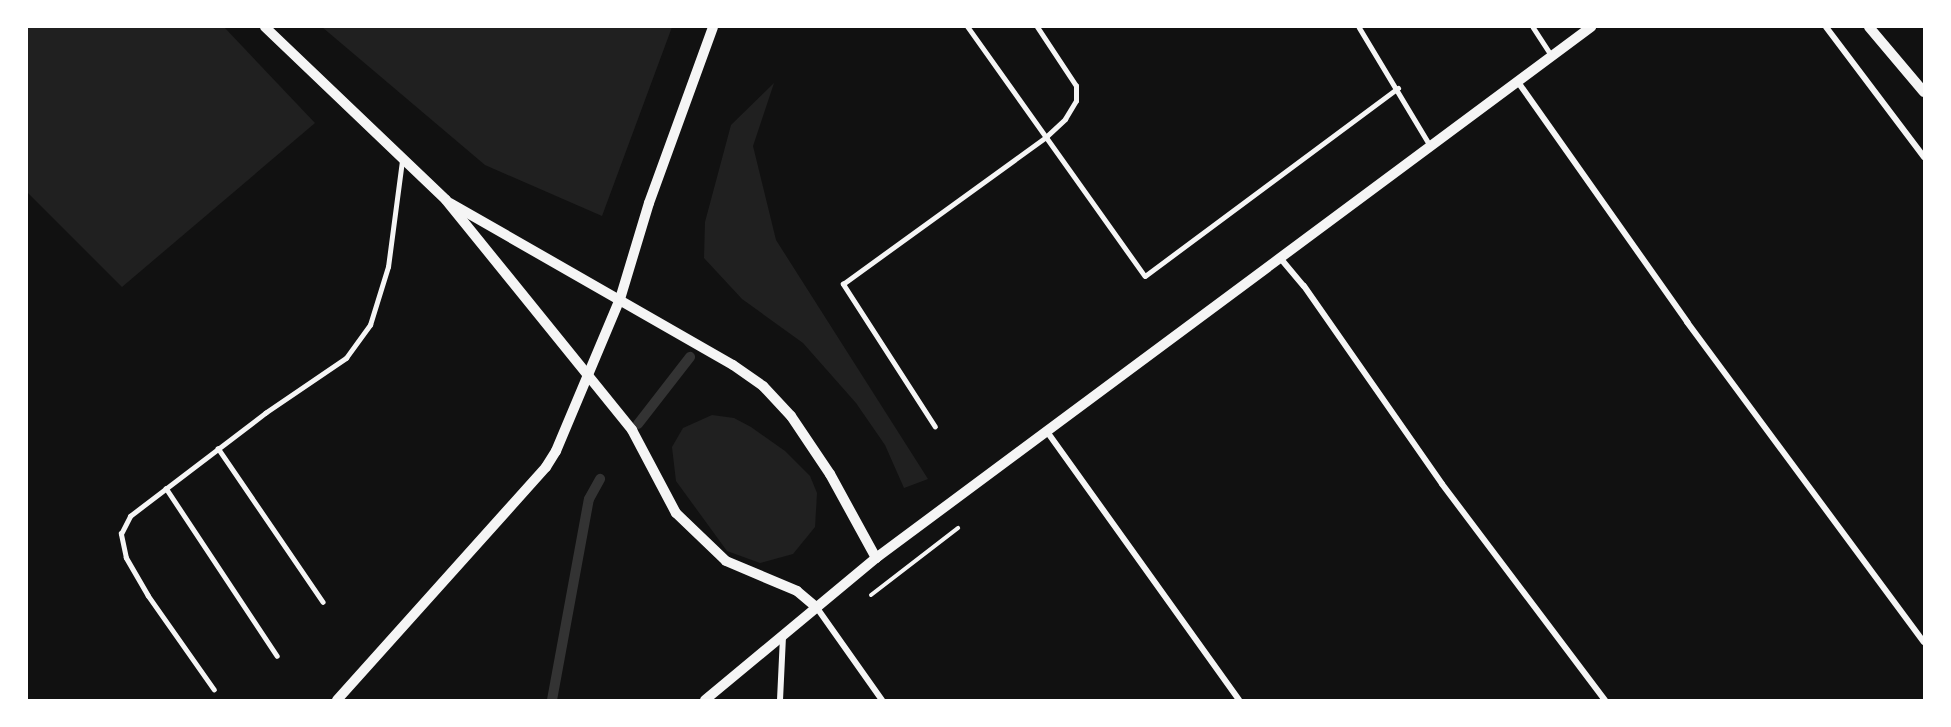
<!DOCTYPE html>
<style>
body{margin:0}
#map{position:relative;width:1951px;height:727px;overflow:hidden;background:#111;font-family:"Fira Sans",sans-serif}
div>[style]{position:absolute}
.green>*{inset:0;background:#202020}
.stream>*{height:10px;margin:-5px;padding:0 5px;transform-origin:5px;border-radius:5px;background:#333}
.path>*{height:4px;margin:-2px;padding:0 2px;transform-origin:2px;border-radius:2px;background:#f5f5f5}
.service>*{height:4.5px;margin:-2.25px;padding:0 2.25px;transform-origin:2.25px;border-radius:2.25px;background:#f5f5f5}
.minor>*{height:6px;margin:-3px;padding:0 3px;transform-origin:3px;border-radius:3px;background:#f5f5f5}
.tertiary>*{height:10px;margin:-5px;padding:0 5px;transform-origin:5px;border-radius:5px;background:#f5f5f5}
span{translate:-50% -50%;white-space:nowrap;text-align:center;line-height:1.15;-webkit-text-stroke:4.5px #fff;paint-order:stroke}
.frame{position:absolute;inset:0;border:28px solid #fff;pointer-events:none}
</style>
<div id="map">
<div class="green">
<div style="clip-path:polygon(27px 27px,224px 27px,315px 123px,122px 287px,27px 192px)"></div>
<div style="clip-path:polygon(322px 27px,672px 27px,602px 216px,485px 165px)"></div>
<div style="clip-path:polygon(774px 83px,753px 146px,776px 240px,928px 479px,904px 488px,885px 445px,856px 403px,803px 343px,742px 299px,704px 258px,705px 222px,731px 125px)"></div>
<div style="clip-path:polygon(712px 415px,734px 418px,751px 427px,785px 451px,810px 476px,817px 493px,815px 527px,793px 554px,760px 563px,727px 551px,676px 481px,672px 447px,683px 428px)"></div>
</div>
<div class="stream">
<div style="left:638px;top:424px;width:85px;rotate:-52.2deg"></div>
<div style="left:552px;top:700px;width:204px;rotate:-79.6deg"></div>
<div style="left:589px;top:499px;width:23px;rotate:-61deg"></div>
</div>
<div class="path">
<div style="left:871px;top:595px;width:110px;rotate:-37.6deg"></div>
</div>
<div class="service">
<div style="left:968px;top:27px;width:305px;rotate:54.6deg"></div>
<div style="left:1145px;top:276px;width:315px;rotate:-36.6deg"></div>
<div style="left:1359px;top:27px;width:138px;rotate:59deg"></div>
<div style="left:1533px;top:27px;width:33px;rotate:57deg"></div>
<div style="left:935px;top:427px;width:170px;rotate:-122.8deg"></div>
<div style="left:843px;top:284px;width:251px;rotate:-35.9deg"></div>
<div style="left:1046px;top:137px;width:26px;rotate:-43deg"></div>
<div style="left:1065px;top:119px;width:21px;rotate:-59deg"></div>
<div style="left:1076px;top:101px;width:15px;rotate:-90deg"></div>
<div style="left:1076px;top:86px;width:71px;rotate:-123.5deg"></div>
<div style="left:218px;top:448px;width:186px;rotate:55.7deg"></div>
<div style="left:166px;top:488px;width:201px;rotate:56.5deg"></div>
<div style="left:214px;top:690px;width:115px;rotate:-125.1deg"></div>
<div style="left:148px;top:596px;width:44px;rotate:-120.1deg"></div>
<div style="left:126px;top:558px;width:25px;rotate:-102deg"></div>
<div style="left:121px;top:534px;width:20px;rotate:-63deg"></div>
<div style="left:130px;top:516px;width:170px;rotate:-37.3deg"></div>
<div style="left:265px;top:413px;width:98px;rotate:-34.2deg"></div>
<div style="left:346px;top:358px;width:41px;rotate:-54deg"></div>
<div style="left:370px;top:325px;width:61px;rotate:-72.8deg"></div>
<div style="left:388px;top:267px;width:107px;rotate:-82.5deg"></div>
</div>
<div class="minor">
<div style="left:1826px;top:27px;width:163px;rotate:53deg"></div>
<div style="left:1518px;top:82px;width:294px;rotate:54.8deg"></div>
<div style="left:1687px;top:322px;width:398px;rotate:53.5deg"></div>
<div style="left:1281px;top:259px;width:35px;rotate:50deg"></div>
<div style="left:1304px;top:286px;width:241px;rotate:55.1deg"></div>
<div style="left:1442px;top:484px;width:271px;rotate:53deg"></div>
<div style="left:1048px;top:433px;width:328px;rotate:54.4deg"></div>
<div style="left:817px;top:608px;width:113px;rotate:54.8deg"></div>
<div style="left:780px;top:700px;width:64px;rotate:-87.3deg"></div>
</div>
<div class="tertiary">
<div style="left:265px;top:27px;width:250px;rotate:43.7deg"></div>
<div style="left:446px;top:200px;width:296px;rotate:51deg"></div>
<div style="left:632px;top:430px;width:94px;rotate:62.1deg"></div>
<div style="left:676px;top:513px;width:69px;rotate:43.8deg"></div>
<div style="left:726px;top:561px;width:77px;rotate:22.9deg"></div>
<div style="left:797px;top:591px;width:26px;rotate:40deg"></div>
<div style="left:1869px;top:27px;width:85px;rotate:49.8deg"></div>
<div style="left:450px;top:203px;width:326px;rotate:29.8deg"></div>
<div style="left:733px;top:365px;width:37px;rotate:35deg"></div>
<div style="left:763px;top:386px;width:41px;rotate:47deg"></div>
<div style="left:791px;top:416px;width:70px;rotate:56.1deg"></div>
<div style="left:830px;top:474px;width:96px;rotate:61.3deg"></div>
<div style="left:337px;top:700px;width:313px;rotate:-48.1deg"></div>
<div style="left:546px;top:467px;width:19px;rotate:-58deg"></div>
<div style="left:556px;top:451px;width:165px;rotate:-67.2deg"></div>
<div style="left:620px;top:299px;width:100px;rotate:-73.2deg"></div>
<div style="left:649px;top:203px;width:187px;rotate:-70deg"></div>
<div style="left:705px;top:700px;width:222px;rotate:-39.7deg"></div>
<div style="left:876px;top:558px;width:891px;rotate:-36.6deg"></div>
</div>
<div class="frame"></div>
</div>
